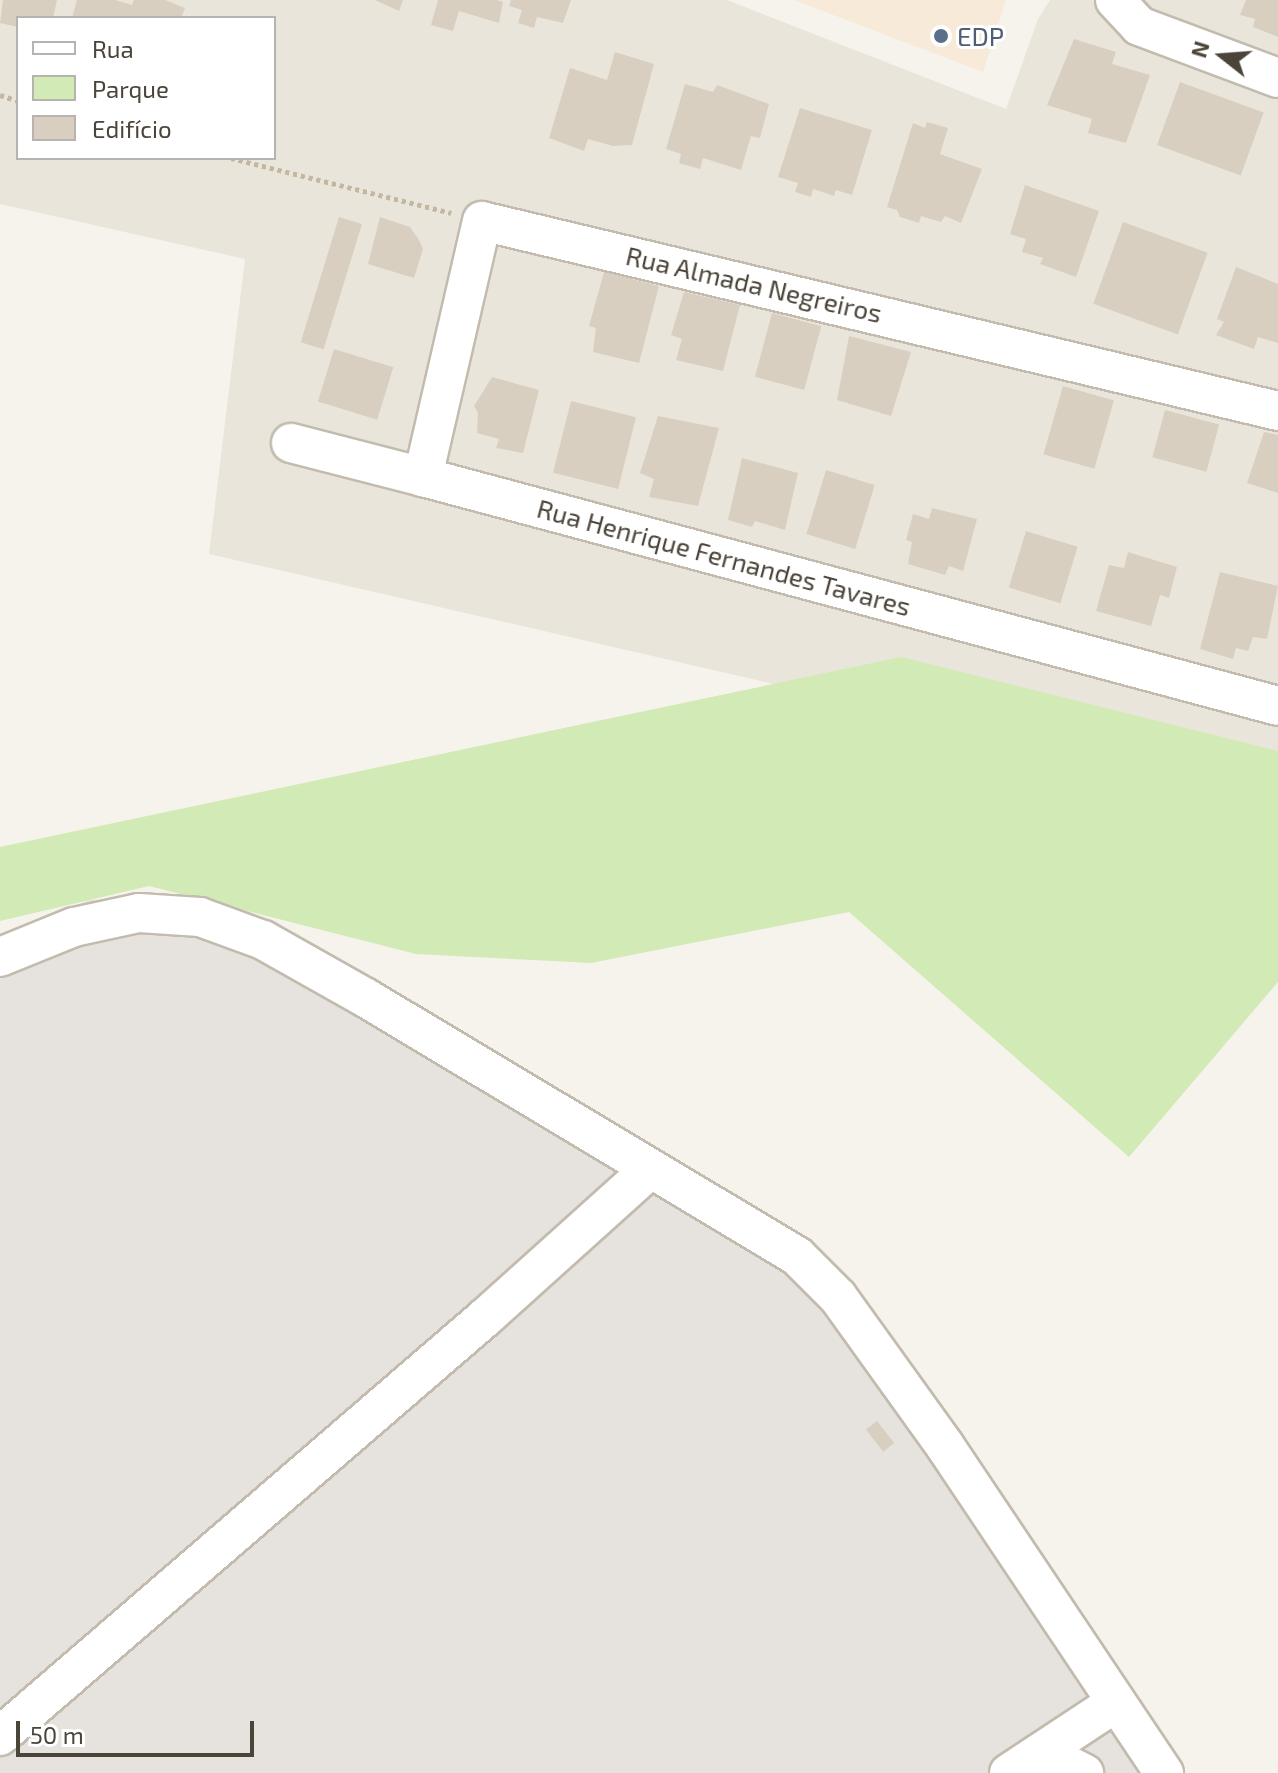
<!DOCTYPE html>
<meta charset="utf-8">
<style>
body{margin:0}
#map{position:relative;width:1278px;height:1773px;overflow:hidden;background:#f6f3ec;font-family:"Exo 2",sans-serif}
div>[style]{position:absolute}
.residential>*{inset:0;background:#eae5da}
.commercial>*{inset:0;background:#f7ead8}
.industrial>*{inset:0;background:#e6e2dd}
.green>*{inset:0;background:#d2eab5}
.building>*{inset:0;background:#d8cfc1;transform-origin:0 0}
.path>*{height:5px;margin-top:-2.5px;transform-origin:0;background:repeating-linear-gradient(90deg,#c4b79f 0 4px,transparent 0 8px)}
.roads{filter:drop-shadow(2px 0 #c2bbae) drop-shadow(-2px 0 #c2bbae) drop-shadow(0 2px #c2bbae) drop-shadow(0 -2px #c2bbae)}
.minor>*{height:38px;margin:-19px;padding:0 19px;transform-origin:19px;border-radius:19px;background:#fff}
.dots>*{width:22px;height:22px;translate:-50% -50%;box-sizing:border-box;border:4px solid #fff;border-radius:50%}
span{translate:-50% -50%;white-space:nowrap;text-align:center;line-height:1.15;-webkit-text-stroke:6px #fff;paint-order:stroke}
.service-label{font-size:26px;color:#4e5e75}
.left{translate:0 -50%;text-align:left}
.street-label{font-size:26px;color:#4b4439}
.legend{position:absolute;left:16px;top:16px;width:260px;height:144px;box-sizing:border-box;background:#fff;border:2px solid #b7b4b0;margin:0;padding:10px 14px;list-style:none;font-size:24px;color:#4b4439}
.legend li{display:flex;align-items:center;gap:16px;height:40px}
.legend b{width:40px;border:2px solid #b7b4b0}
.north{position:absolute;left:1182px;top:16px;width:80px;height:80px;-webkit-text-stroke:6px #fff;paint-order:stroke;rotate:287deg;font-size:22px;font-weight:700;line-height:32px;text-align:center;color:#4b4439}
.north::after{content:'';display:block;margin:auto;width:28px;height:36px;background:#4b4439;clip-path:polygon(50% 0,100% 100%,50% 72%,0 100%)}
.scale{position:absolute;left:16px;top:1721px;width:238px;height:36px;box-sizing:border-box;border:4px solid #4b4439;border-top:0;padding-left:10px;font-size:24px;line-height:28px;white-space:nowrap;color:#4b4439;-webkit-text-stroke:6px #fff;paint-order:stroke}
</style>
<div id="map">
<div class="residential">
<div style="clip-path:polygon(evenodd,0 0,727px 0,1006px 109px,1038px 19px,1050px 0,1278px 0,1278px 800px,209px 554px,245px 259px,0 204px,0 0,18px 18px,274px 18px,274px 158px,18px 158px,18px 18px)"></div>
</div>
<div class="commercial">
<div style="clip-path:polygon(794px 0,1006px 0,983px 72px)"></div>
</div>
<div class="industrial">
<div style="clip-path:polygon(153px 899px,288px 941px,882px 1333px,1184px 1773px,0 1773px,0 934px,90px 900px)"></div>
</div>
<div class="green">
<div style="clip-path:polygon(901px 657px,1278px 751px,1278px 982px,1129px 1157px,849px 912px,591px 963px,416px 954px,149px 886px,0 921px,0 847px)"></div>
</div>
<div class="building">
<div style="clip-path:polygon(3px 0,57px 0,53px 18px,18px 18px,18px 27px,0 23px)"></div>
<div style="clip-path:polygon(77px 0,115px 0,132px 5px,134px 0,165px 0,185px 8px,181px 18px,72px 18px)"></div>
<div style="clip-path:polygon(375px 0,403px 0,399px 11px)"></div>
<div style="clip-path:polygon(438px 0,497px 0,503px 2px,499px 23px,459px 11px,453px 31px,431px 25px)"></div>
<div style="clip-path:polygon(511px 0,571px 0,563px 23px,537px 17px,534px 28px,518px 23px,522px 10px,509px 6px)"></div>
<div style="clip-path:polygon(1246px 0,1278px 0,1278px 37px,1253px 27px,1255px 19px,1240px 15px)"></div>
<div style="clip-path:polygon(1074px 39px,1116px 52px,1112px 64px,1150px 75px,1126px 143px,1088px 133px,1092px 119px,1047px 105px)"></div>
<div style="clip-path:polygon(615px 52px,654px 64px,632px 145px,613px 146px,588px 139px,584px 151px,549px 138px,570px 68px,607px 80px)"></div>
<div style="left:1180px;top:82px;width:89px;height:67px;rotate:20deg"></div>
<div style="clip-path:polygon(685px 84px,713px 92px,717px 85px,769px 104px,760px 138px,751px 136px,741px 170px,703px 158px,700px 169px,679px 163px,681px 154px,666px 149px)"></div>
<div style="clip-path:polygon(800px 108px,872px 130px,852px 195px,836px 190px,834px 196px,813px 189px,811px 197px,795px 192px,798px 183px,778px 177px)"></div>
<div style="clip-path:polygon(927px 122px,948px 128px,940px 154px,982px 169px,961px 223px,945px 216px,941px 222px,921px 216px,919px 223px,900px 217px,897px 210px,887px 207px,913px 123px,925px 128px)"></div>
<div style="clip-path:polygon(1025px 185px,1099px 211px,1076px 277px,1040px 264px,1043px 258px,1022px 252px,1026px 239px,1010px 234px)"></div>
<div style="left:339px;top:217px;width:24px;height:131px;rotate:17deg"></div>
<div style="clip-path:polygon(380px 217px,410px 227px,419px 240px,423px 249px,414px 278px,368px 264px)"></div>
<div style="left:1123px;top:222px;width:90px;height:87px;rotate:20deg"></div>
<div style="clip-path:polygon(1236px 267px,1278px 284px,1278px 343px,1258px 337px,1254px 349px,1216px 335px,1224px 322px,1217px 319px)"></div>
<div style="clip-path:polygon(604px 272px,659px 286px,639px 363px,593px 352px,596px 328px,589px 326px)"></div>
<div style="clip-path:polygon(684px 292px,740px 305px,723px 371px,676px 360px,682px 339px,671px 335px)"></div>
<div style="left:772px;top:313px;width:51px;height:66px;rotate:15deg"></div>
<div style="clip-path:polygon(849px 336px,911px 352px,891px 416px,837px 400px)"></div>
<div style="left:334px;top:349px;width:62px;height:55px;rotate:17deg"></div>
<div style="clip-path:polygon(492px 377px,539px 390px,523px 453px,496px 448px,499px 439px,477px 433px,478px 413px,474px 406px)"></div>
<div style="left:1063px;top:386px;width:53px;height:71px;rotate:16deg"></div>
<div style="left:571px;top:401px;width:67px;height:74px;rotate:14deg"></div>
<div style="left:1165px;top:410px;width:56px;height:49px;rotate:15deg"></div>
<div style="clip-path:polygon(658px 416px,719px 428px,698px 506px,649px 497px,654px 479px,640px 473px)"></div>
<div style="clip-path:polygon(1264px 432px,1278px 435px,1278px 493px,1247px 483px)"></div>
<div style="clip-path:polygon(742px 458px,798px 473px,785px 530px,755px 521px,752px 527px,728px 520px)"></div>
<div style="left:826px;top:470px;width:51px;height:67px;rotate:17deg"></div>
<div style="clip-path:polygon(932px 508px,977px 519px,963px 571px,949px 566px,945px 575px,908px 564px,912px 542px,906px 540px,913px 514px,929px 519px)"></div>
<div style="left:1026px;top:531px;width:54px;height:59px;rotate:17deg"></div>
<div style="clip-path:polygon(1128px 552px,1177px 567px,1169px 598px,1160px 595px,1151px 626px,1096px 611px,1109px 565px,1124px 568px)"></div>
<div style="clip-path:polygon(1220px 572px,1278px 586px,1267px 639px,1253px 637px,1248px 651px,1236px 648px,1233px 659px,1200px 649px)"></div>
<div style="left:877px;top:1421px;width:28px;height:14px;rotate:52deg"></div>
</div>
<div class="path">
<div style="left:0;top:95px;width:19px;rotate:18deg"></div>
<div style="left:231px;top:158px;width:227px;rotate:14deg"></div>
</div>
<div class="roads">
<div class="minor">
<div style="left:1115px;top:0;width:35px;rotate:47deg"></div>
<div style="left:1139px;top:26px;width:148px;rotate:20.5deg"></div>
<div style="left:1278px;top:411px;width:818px;rotate:-166.58deg"></div>
<div style="left:482px;top:221px;width:263px;rotate:103deg"></div>
<div style="left:423px;top:477px;width:885px;rotate:14.99deg"></div>
<div style="left:291px;top:443px;width:136px;rotate:14.4deg"></div>
<div style="left:0;top:957px;width:80px;rotate:-22.1deg"></div>
<div style="left:74px;top:927px;width:66px;rotate:-12.2deg"></div>
<div style="left:139px;top:913px;width:61px;rotate:3.8deg"></div>
<div style="left:200px;top:917px;width:67px;rotate:20.1deg"></div>
<div style="left:263px;top:940px;width:118px;rotate:29.4deg"></div>
<div style="left:366px;top:998px;width:502px;rotate:30.91deg"></div>
<div style="left:797px;top:1256px;width:58px;rotate:45deg"></div>
<div style="left:838px;top:1297px;width:183px;rotate:54.3deg"></div>
<div style="left:945px;top:1446px;width:394px;rotate:56.2deg"></div>
<div style="left:0;top:1736px;width:643px;rotate:-40.78deg"></div>
<div style="left:487px;top:1316px;width:219px;rotate:-42deg"></div>
<div style="left:1034px;top:1757px;width:20px;rotate:3deg"></div>
<div style="left:1054px;top:1758px;width:34px;rotate:27deg"></div>
<div style="left:1009px;top:1773px;width:127px;rotate:-33.4deg"></div>
</div>
</div>
<div class="dots">
<div style="left:941px;top:36px;background:#5c6f8a"></div>
</div>
<div class="service-label">
<span class="left" style="left:957px;top:36px">EDP</span>
</div>
<div class="street-label">
<span style="left:754px;top:284px;rotate:13deg">Rua Almada Negreiros</span>
<span style="left:724px;top:557px;rotate:15deg">Rua Henrique Fernandes Tavares</span>
</div>
<ul class="legend">
<li><b style="height:10px;background:#fff"></b>Rua</li>
<li><b style="height:22px;background:#d2eab5"></b>Parque</li>
<li><b style="height:22px;background:#d8cfc1"></b>Edifício</li>
</ul>
<div class="north">N</div>
<div class="scale">50 m</div>
</div>
